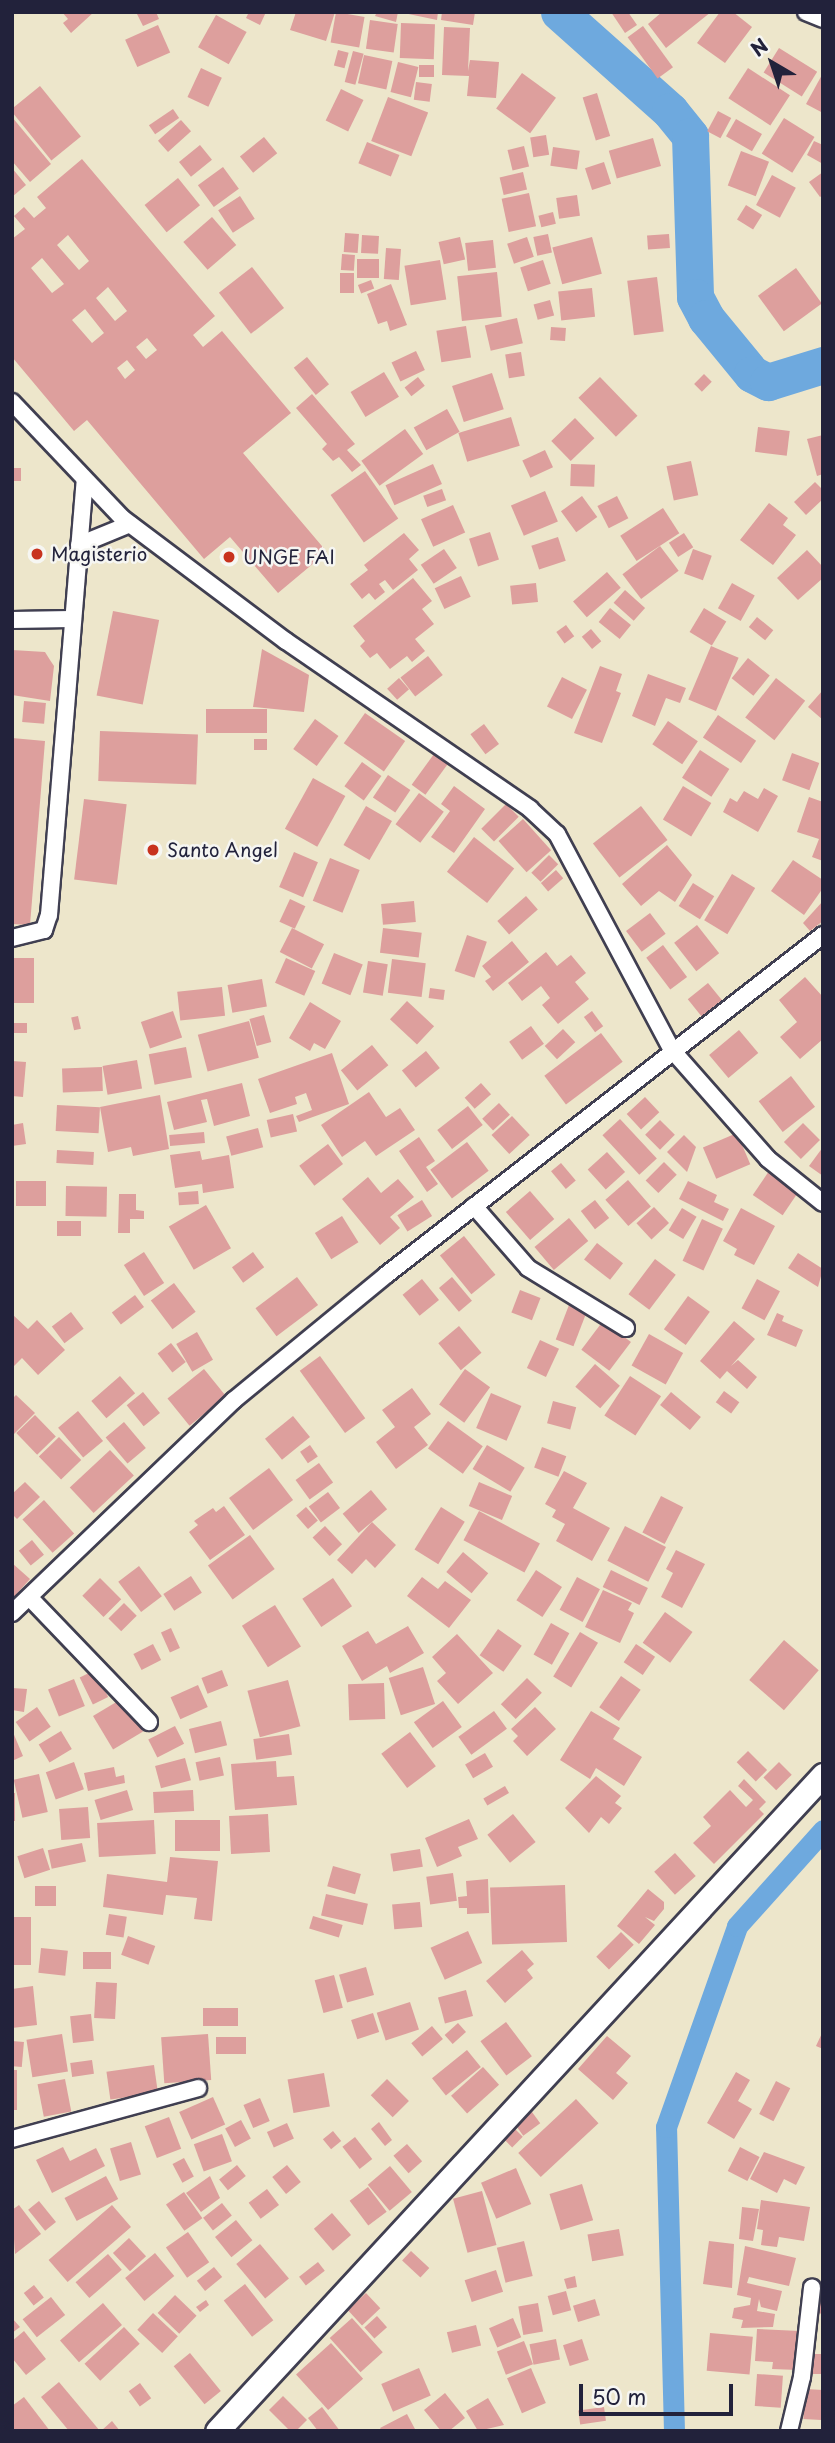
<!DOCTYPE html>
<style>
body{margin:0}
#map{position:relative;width:835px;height:2443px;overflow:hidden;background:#ede6cb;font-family:"Playpen Sans",sans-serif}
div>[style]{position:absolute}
.canal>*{height:21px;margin:-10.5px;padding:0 10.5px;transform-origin:10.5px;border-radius:10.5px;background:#6ea9de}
.river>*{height:37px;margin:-18.5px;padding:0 18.5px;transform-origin:18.5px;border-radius:18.5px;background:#6ea9de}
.building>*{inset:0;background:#dd9f9d;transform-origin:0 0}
.roads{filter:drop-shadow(2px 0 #403f51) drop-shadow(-2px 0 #403f51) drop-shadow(0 2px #403f51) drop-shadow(0 -2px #403f51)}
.minor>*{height:16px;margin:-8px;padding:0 8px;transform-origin:8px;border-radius:8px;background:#fff}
.secondary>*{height:23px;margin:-11.5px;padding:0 11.5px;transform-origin:11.5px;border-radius:11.5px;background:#fff}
.dots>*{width:19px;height:19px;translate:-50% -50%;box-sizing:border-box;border:4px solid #f6f6f2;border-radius:50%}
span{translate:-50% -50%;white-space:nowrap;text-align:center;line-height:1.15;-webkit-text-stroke:5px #f6f6f2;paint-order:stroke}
.poi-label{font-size:19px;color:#22223b}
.left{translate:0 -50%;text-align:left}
.frame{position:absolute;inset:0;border:14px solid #22223b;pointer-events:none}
.north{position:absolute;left:737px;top:28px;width:70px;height:70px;-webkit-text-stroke:5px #f6f6f2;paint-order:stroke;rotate:321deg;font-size:19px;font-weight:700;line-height:28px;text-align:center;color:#22223b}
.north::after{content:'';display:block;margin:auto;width:24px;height:32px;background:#22223b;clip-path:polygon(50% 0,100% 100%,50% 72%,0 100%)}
.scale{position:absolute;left:579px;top:2384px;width:154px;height:32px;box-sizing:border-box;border:4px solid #22223b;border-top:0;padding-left:9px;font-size:21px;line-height:24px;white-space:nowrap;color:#22223b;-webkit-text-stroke:5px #f6f6f2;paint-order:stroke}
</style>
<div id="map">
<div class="canal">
<div style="left:674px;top:2431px;width:304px;rotate:-91.5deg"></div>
<div style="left:666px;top:2127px;width:213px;rotate:-70.5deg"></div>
<div style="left:737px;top:1926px;width:129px;rotate:-48.1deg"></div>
</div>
<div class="river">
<div style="left:559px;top:12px;width:149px;rotate:41.7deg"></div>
<div style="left:670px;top:111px;width:32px;rotate:51deg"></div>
<div style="left:690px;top:136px;width:161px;rotate:88.2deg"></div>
<div style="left:695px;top:297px;width:24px;rotate:62deg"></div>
<div style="left:706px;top:318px;width:72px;rotate:50.6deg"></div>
<div style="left:752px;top:374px;width:18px;rotate:27deg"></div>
<div style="left:768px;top:382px;width:58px;rotate:-17.2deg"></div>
</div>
<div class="building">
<div style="clip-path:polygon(62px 12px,94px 12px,71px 33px,63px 23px,68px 19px)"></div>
<div style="clip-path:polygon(136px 12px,156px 12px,159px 19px,143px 26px)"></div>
<div style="clip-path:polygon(249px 12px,266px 12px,260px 25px,246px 18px)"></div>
<div style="clip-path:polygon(296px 12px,335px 12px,326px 41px,290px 30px)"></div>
<div style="left:336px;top:12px;width:29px;height:31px;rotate:10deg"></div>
<div style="clip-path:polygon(377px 12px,398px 12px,396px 22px,375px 16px)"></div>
<div style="clip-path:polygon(399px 12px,438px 12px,437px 20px)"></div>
<div style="clip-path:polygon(442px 12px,475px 12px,473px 25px,441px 20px)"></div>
<div style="clip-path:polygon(611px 12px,628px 12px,637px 25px,625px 33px)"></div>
<div style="clip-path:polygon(662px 12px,711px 12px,666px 48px,648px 24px)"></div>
<div style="clip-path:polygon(720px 12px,733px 12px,752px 27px,725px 63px,697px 43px)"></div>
<div style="left:216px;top:15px;width:35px;height:37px;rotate:29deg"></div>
<div style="left:370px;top:20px;width:28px;height:29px;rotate:8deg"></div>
<div style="left:401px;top:23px;width:34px;height:35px;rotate:2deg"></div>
<div style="left:158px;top:25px;width:30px;height:36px;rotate:66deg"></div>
<div style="left:643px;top:26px;width:51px;height:19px;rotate:54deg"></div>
<div style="clip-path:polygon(444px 27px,470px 28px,468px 71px,470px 60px,499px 62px,496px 98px,467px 96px,469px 76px,442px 75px)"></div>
<div style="left:779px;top:48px;width:45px;height:29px;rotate:32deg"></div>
<div style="left:338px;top:50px;width:11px;height:16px;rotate:15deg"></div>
<div style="left:353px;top:51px;width:11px;height:32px;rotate:15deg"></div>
<div style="left:364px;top:55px;width:29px;height:29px;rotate:12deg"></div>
<div style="left:398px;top:62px;width:21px;height:31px;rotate:14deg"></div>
<div style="left:419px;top:65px;width:15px;height:12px"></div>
<div style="left:201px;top:68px;width:23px;height:32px;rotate:25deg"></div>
<div style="left:748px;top:68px;width:50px;height:36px;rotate:33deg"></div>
<div style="left:522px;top:73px;width:42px;height:44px;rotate:36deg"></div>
<div style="clip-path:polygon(823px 73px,823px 113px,806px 104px)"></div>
<div style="left:416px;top:82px;width:16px;height:18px;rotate:7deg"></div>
<div style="left:40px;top:86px;width:65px;height:38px;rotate:51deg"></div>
<div style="left:341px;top:89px;width:25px;height:35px;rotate:26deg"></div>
<div style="left:597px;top:93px;width:45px;height:15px;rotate:73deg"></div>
<div style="left:388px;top:97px;width:43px;height:47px;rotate:21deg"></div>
<div style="left:173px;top:109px;width:11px;height:29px;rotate:56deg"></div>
<div style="left:718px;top:111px;width:15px;height:23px;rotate:28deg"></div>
<div style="clip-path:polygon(12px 117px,51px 164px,30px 182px,12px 161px)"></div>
<div style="left:784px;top:118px;width:36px;height:42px;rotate:32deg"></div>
<div style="left:736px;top:119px;width:30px;height:20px;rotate:30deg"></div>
<div style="left:181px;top:120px;width:15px;height:31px;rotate:48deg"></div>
<div style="left:546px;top:135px;width:20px;height:16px;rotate:81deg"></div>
<div style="left:264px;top:137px;width:21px;height:31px;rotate:51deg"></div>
<div style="left:653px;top:138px;width:29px;height:46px;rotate:74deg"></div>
<div style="clip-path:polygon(814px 141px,823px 145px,823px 164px,807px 155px)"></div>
<div style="left:367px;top:142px;width:35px;height:23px;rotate:22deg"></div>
<div style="left:200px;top:145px;width:19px;height:27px;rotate:51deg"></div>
<div style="left:524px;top:146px;width:21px;height:17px;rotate:76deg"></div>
<div style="left:553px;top:147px;width:27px;height:19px;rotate:8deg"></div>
<div style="left:741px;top:151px;width:30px;height:37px;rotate:21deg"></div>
<div style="clip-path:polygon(evenodd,82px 159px,215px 316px,193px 335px,203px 347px,222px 331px,291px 413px,243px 453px,327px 552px,278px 593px,230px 537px,204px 559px,87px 420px,74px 431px,12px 357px,12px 239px,25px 229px,14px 216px,24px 207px,34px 218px,46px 208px,37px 197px,82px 159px,68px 235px,89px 261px,79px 270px,57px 245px,68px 235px,82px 159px,42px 258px,64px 284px,52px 293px,31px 268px,42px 258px,82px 159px,108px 287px,127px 311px,115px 321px,96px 298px,108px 287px,82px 159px,85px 309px,104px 333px,92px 343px,72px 320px,85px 309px,82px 159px,147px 338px,157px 350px,146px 359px,136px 347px,147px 338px,82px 159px,127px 360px,135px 370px,125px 379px,117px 368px,127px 360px)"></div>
<div style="left:604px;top:162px;width:23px;height:20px;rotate:72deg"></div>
<div style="left:223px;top:167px;width:27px;height:31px;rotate:54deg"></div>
<div style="clip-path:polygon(12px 168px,26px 185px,12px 197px)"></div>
<div style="left:523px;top:172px;width:18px;height:24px;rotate:77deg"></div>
<div style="clip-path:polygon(823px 172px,823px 195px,820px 197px,809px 182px)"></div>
<div style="left:772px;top:175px;width:27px;height:34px;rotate:28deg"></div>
<div style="left:178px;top:178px;width:35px;height:43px;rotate:51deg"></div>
<div style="left:529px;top:193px;width:34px;height:28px;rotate:78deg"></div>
<div style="left:577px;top:195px;width:21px;height:21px;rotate:82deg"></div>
<div style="left:240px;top:196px;width:27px;height:26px;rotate:57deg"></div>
<div style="left:746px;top:205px;width:19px;height:17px;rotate:32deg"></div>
<div style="left:553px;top:212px;width:12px;height:15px;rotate:76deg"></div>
<div style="left:212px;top:217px;width:37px;height:38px;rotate:49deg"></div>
<div style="left:345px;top:233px;width:14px;height:19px;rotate:4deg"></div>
<div style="left:548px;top:234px;width:19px;height:15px;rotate:78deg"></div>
<div style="left:669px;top:234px;width:14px;height:22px;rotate:86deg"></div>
<div style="left:362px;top:235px;width:17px;height:18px;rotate:3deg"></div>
<div style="left:460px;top:237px;width:23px;height:22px;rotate:77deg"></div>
<div style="left:527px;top:237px;width:21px;height:21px;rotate:71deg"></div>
<div style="left:592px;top:237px;width:38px;height:41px;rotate:75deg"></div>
<div style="left:493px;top:240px;width:28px;height:28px;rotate:84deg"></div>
<div style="left:386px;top:248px;width:15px;height:31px;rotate:4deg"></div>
<div style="left:342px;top:254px;width:13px;height:16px;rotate:4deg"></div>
<div style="left:357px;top:259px;width:22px;height:19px"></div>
<div style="left:440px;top:260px;width:40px;height:36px;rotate:81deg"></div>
<div style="left:543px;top:260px;width:25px;height:24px;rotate:72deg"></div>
<div style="left:252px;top:267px;width:52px;height:42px;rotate:52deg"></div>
<div style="left:796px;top:268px;width:44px;height:47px;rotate:54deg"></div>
<div style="left:497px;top:272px;width:45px;height:40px;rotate:84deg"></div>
<div style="left:340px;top:273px;width:14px;height:20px"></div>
<div style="left:657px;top:277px;width:55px;height:30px;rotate:83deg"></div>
<div style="left:371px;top:280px;width:9px;height:14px;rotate:69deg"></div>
<div style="clip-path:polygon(391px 284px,407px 325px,390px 331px,387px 321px,378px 324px,367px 294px)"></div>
<div style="left:592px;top:288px;width:29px;height:34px;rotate:84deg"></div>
<div style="left:550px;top:300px;width:16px;height:17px;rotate:75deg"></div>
<div style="left:517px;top:318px;width:26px;height:33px;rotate:77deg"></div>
<div style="left:466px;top:326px;width:32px;height:30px;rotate:81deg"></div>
<div style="left:551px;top:327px;width:15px;height:13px;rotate:4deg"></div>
<div style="left:416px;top:351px;width:21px;height:27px;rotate:65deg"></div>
<div style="left:521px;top:352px;width:24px;height:16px;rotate:81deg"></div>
<div style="left:307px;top:357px;width:35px;height:17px;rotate:51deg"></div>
<div style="left:384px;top:372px;width:29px;height:39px;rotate:59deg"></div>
<div style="left:492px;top:373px;width:38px;height:42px;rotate:72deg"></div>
<div style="left:704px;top:374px;width:11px;height:14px;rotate:45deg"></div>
<div style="left:418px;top:377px;width:11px;height:17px;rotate:52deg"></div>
<div style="left:600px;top:377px;width:54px;height:30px;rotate:46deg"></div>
<div style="clip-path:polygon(312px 394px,355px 444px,347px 450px,361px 465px,352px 472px,339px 457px,333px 461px,322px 449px,327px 444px,296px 408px)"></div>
<div style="left:447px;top:409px;width:26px;height:38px;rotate:61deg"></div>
<div style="left:511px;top:417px;width:30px;height:55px;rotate:73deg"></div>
<div style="left:575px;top:418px;width:28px;height:33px;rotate:46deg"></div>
<div style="left:758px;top:427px;width:32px;height:25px;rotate:7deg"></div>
<div style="left:405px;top:429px;width:31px;height:54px;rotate:54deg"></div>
<div style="clip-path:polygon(823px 435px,823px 474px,817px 476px,807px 439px)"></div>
<div style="left:545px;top:450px;width:19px;height:25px;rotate:65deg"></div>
<div style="left:691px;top:461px;width:35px;height:25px;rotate:78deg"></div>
<div style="left:433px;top:464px;width:22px;height:52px;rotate:66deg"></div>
<div style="left:571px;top:464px;width:24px;height:22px;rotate:2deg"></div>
<div style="left:12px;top:468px;width:9px;height:13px"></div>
<div style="left:365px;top:471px;width:58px;height:42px;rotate:55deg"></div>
<div style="clip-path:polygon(815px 482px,823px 490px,823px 499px,806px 515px,794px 502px)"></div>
<div style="left:442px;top:489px;width:12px;height:20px;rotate:70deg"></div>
<div style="left:545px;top:491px;width:33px;height:37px;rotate:67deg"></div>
<div style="left:582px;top:496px;width:26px;height:26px;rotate:54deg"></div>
<div style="left:617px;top:496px;width:25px;height:22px;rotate:63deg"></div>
<div style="clip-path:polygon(769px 503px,788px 518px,783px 525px,796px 535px,773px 565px,740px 540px)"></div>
<div style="left:453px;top:505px;width:30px;height:35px;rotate:66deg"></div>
<div style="left:663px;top:508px;width:30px;height:51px;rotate:57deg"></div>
<div style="left:490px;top:532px;width:29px;height:22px;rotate:72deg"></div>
<div style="clip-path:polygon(404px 533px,419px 550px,409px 559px,418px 570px,393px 590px,385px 580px,379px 584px,385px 592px,375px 600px,369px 593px,362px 599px,350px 584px,368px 570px,364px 565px)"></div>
<div style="left:684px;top:533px;width:17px;height:18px;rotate:57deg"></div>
<div style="left:558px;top:537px;width:25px;height:28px;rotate:72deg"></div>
<div style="left:660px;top:546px;width:31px;height:47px;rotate:53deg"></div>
<div style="left:444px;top:549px;width:23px;height:28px;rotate:56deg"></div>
<div style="left:693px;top:549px;width:20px;height:26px;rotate:20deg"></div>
<div style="clip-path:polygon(807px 550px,823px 567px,823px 578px,798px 600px,777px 578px)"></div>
<div style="left:607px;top:572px;width:21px;height:45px;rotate:49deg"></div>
<div style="left:461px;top:576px;width:23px;height:29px;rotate:65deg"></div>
<div style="clip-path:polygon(413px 578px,432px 601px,422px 609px,434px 624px,415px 639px,425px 651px,412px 662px,407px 656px,390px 669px,377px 653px,370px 658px,360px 646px,365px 641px,353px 626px)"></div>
<div style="left:536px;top:583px;width:19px;height:26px;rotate:84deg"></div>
<div style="left:732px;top:583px;width:26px;height:29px;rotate:29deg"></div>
<div style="left:625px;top:590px;width:27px;height:17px;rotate:42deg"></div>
<div style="left:610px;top:608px;width:27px;height:18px;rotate:39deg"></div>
<div style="left:704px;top:608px;width:26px;height:28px;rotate:31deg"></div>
<div style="left:113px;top:611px;width:47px;height:86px;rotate:11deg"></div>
<div style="left:757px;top:617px;width:21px;height:13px;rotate:39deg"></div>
<div style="left:566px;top:625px;width:14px;height:12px;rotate:54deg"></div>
<div style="left:591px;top:629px;width:16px;height:12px;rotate:50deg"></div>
<div style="left:711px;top:646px;width:30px;height:58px;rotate:23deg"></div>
<div style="clip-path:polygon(262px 649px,309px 675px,304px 712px,253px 707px)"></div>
<div style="clip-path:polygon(12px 650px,45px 652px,50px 660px,54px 666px,50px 701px,12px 695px)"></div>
<div style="left:428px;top:656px;width:24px;height:35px;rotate:52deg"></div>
<div style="left:748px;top:658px;width:28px;height:26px;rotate:39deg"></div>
<div style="clip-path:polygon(600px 666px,622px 674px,616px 691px,621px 693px,602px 743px,574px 733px)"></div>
<div style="clip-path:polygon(648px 674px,686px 688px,680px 703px,666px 698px,655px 726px,632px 716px)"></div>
<div style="left:562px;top:677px;width:28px;height:33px;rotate:27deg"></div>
<div style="left:399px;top:678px;width:15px;height:16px;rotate:48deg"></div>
<div style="left:776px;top:678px;width:37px;height:50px;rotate:38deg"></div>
<div style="clip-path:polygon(823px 690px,823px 720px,808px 707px)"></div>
<div style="left:24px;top:701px;width:22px;height:21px;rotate:5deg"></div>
<div style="left:206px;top:709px;width:61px;height:24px"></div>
<div style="left:365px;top:713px;width:49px;height:37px;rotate:35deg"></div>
<div style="left:718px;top:715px;width:46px;height:27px;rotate:34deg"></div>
<div style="left:315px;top:719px;width:29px;height:37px;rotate:36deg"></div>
<div style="left:668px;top:721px;width:36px;height:28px;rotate:34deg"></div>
<div style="left:484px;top:724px;width:25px;height:17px;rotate:53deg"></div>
<div style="left:100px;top:731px;width:98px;height:50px;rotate:2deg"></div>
<div style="clip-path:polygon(12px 738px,45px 741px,30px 925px,12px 924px)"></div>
<div style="left:254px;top:739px;width:13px;height:11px"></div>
<div style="left:700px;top:750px;width:35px;height:33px;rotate:33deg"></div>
<div style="left:792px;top:753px;width:29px;height:29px;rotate:20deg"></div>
<div style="left:434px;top:754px;width:17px;height:38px;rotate:36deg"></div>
<div style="left:362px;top:762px;width:24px;height:30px;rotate:36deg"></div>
<div style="left:388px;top:775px;width:27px;height:27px;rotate:34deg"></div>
<div style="left:313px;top:778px;width:37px;height:58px;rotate:29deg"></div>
<div style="clip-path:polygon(454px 786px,485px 809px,454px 853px,431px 837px,450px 811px,441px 804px)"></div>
<div style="left:683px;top:786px;width:33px;height:39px;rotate:31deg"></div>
<div style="clip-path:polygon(764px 788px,778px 796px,758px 832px,723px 812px,730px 798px,737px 802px,744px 791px,758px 799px)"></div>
<div style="left:419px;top:793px;width:31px;height:39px;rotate:37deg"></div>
<div style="clip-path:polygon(809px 797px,823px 802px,823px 861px,812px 857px,819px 839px,797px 832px)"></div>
<div style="left:84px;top:799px;width:43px;height:81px;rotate:7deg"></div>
<div style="left:506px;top:804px;width:18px;height:35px;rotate:45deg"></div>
<div style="left:366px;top:806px;width:30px;height:45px;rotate:30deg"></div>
<div style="left:641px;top:806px;width:43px;height:61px;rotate:52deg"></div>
<div style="left:523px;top:819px;width:42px;height:33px;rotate:48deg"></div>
<div style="left:474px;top:837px;width:51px;height:44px;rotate:38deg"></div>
<div style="clip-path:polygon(667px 845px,692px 875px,675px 902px,659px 891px,641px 906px,622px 884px)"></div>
<div style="left:294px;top:852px;width:26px;height:38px;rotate:23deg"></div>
<div style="left:549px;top:855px;width:13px;height:25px;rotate:45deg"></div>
<div style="left:330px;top:858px;width:32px;height:46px;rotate:22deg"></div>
<div style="clip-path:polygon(793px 860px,823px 880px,823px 888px,804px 915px,771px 891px)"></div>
<div style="left:556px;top:870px;width:11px;height:20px;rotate:49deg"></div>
<div style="left:732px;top:874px;width:27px;height:54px;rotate:31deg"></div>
<div style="left:693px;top:883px;width:25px;height:27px;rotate:32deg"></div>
<div style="left:526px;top:896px;width:18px;height:38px;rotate:49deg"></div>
<div style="left:290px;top:899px;width:17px;height:25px;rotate:25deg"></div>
<div style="left:414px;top:901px;width:21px;height:33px;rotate:85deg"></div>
<div style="clip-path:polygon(823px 901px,823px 921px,810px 931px,803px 923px)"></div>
<div style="left:650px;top:913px;width:26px;height:30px;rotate:53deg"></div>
<div style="left:697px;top:925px;width:36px;height:29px;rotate:52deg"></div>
<div style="left:292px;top:928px;width:36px;height:27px;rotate:27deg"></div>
<div style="left:383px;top:928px;width:39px;height:25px;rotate:7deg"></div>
<div style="left:467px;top:935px;width:21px;height:38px;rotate:19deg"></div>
<div style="clip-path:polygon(512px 941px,529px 962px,493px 991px,485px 981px,491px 977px,482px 966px)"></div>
<div style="left:663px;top:945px;width:40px;height:21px;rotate:53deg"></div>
<div style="clip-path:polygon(546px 952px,557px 966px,571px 955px,586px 973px,575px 982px,589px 999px,558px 1024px,542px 1005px,550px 998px,541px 986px,522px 1001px,508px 983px)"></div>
<div style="left:334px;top:953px;width:31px;height:33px;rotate:22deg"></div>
<div style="left:12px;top:958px;width:22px;height:45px"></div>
<div style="left:286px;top:958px;width:32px;height:27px;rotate:24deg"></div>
<div style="left:392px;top:959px;width:34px;height:34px;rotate:7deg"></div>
<div style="left:368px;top:961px;width:20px;height:32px;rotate:9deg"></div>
<div style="clip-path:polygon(805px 977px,823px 997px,823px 1039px,800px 1059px,780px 1037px,797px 1022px,779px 1000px)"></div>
<div style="left:262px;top:979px;width:28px;height:35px;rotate:80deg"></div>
<div style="left:708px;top:983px;width:22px;height:26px;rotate:51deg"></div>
<div style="left:222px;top:987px;width:29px;height:45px;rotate:84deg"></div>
<div style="left:430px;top:988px;width:15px;height:10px;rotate:8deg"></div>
<div style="left:407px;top:1001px;width:37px;height:25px;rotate:43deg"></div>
<div style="clip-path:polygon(310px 1002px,341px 1021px,325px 1049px,314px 1043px,310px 1051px,289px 1038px)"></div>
<div style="left:173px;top:1011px;width:28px;height:34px;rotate:71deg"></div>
<div style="left:592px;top:1011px;width:19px;height:10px;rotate:54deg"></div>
<div style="left:264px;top:1015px;width:28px;height:15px;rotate:75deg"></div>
<div style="left:78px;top:1016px;width:13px;height:7px;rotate:77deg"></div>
<div style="left:249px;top:1021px;width:38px;height:53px;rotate:75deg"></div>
<div style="left:12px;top:1023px;width:15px;height:10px"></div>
<div style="left:531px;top:1026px;width:22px;height:27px;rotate:54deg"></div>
<div style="left:563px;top:1029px;width:18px;height:25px;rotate:47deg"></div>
<div style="left:739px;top:1030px;width:30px;height:39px;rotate:50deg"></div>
<div style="left:601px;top:1033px;width:36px;height:71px;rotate:53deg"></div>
<div style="left:372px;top:1045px;width:26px;height:40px;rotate:51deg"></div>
<div style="left:186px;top:1047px;width:31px;height:38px;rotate:79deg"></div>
<div style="left:426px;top:1051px;width:22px;height:31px;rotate:51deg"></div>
<div style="clip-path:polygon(332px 1053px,349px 1104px,299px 1122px,296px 1116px,312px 1110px,306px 1093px,295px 1097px,297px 1104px,270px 1113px,258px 1079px)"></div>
<div style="left:137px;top:1060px;width:29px;height:35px;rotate:80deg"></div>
<div style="clip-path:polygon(12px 1061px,26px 1062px,23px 1097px,12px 1096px)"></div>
<div style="left:102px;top:1067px;width:24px;height:40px;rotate:88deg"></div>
<div style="left:791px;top:1076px;width:39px;height:41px;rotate:52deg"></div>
<div style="clip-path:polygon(242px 1083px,250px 1116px,214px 1126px,207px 1099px,201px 1100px,207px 1122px,174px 1130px,167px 1102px)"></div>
<div style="left:481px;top:1083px;width:15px;height:22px;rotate:48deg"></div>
<div style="clip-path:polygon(369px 1092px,386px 1117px,400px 1108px,415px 1130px,376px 1156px,365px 1141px,342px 1157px,321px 1125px)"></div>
<div style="clip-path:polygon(160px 1095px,169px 1149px,133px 1156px,131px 1147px,108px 1152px,100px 1107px)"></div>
<div style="left:645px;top:1097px;width:21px;height:25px;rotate:47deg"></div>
<div style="left:499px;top:1103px;width:16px;height:23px;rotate:47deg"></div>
<div style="left:57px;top:1105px;width:43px;height:26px;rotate:3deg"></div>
<div style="left:468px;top:1106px;width:24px;height:39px;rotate:52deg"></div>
<div style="left:293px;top:1114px;width:18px;height:27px;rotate:77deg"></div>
<div style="left:512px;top:1116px;width:26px;height:28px;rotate:47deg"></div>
<div style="left:620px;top:1119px;width:54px;height:24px;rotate:47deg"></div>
<div style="left:660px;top:1120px;width:21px;height:21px;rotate:45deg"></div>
<div style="clip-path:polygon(23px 1123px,26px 1144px,12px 1146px,12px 1125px)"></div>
<div style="left:803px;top:1123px;width:24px;height:27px;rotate:45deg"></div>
<div style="left:258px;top:1128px;width:20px;height:33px;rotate:75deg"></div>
<div style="left:204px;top:1132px;width:11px;height:35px;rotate:85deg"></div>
<div style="left:737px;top:1133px;width:34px;height:37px;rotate:67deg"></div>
<div style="clip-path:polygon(684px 1135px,696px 1147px,687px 1172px,667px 1152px)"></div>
<div style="clip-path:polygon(419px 1137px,435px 1161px,426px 1167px,438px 1184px,427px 1192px,399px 1151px)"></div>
<div style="left:467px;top:1142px;width:36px;height:46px;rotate:53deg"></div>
<div style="left:328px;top:1144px;width:25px;height:36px;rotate:53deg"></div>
<div style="clip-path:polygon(823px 1147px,823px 1176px,809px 1166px)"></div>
<div style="left:57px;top:1150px;width:37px;height:13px;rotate:3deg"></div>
<div style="clip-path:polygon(200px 1151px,202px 1160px,229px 1155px,234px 1188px,203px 1193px,202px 1184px,175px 1188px,170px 1155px)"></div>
<div style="left:607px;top:1152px;width:27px;height:26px;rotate:48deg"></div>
<div style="left:664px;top:1162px;width:18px;height:26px;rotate:45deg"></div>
<div style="left:561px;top:1163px;width:23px;height:13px;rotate:50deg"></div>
<div style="left:769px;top:1171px;width:36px;height:29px;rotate:34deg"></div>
<div style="clip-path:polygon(368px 1177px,381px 1193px,398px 1179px,414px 1197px,390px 1217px,400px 1228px,380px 1245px,342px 1199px)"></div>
<div style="left:628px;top:1180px;width:35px;height:30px;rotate:49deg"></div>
<div style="left:46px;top:1181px;width:25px;height:30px;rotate:90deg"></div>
<div style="clip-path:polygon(688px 1181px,717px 1195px,714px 1202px,729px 1209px,723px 1221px,679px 1199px)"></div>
<div style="left:66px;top:1186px;width:41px;height:30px;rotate:1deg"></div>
<div style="left:198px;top:1191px;width:13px;height:20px;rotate:86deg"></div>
<div style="left:530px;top:1191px;width:37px;height:32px;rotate:49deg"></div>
<div style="clip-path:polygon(119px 1194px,136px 1194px,136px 1210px,144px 1211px,144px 1219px,130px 1219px,130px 1233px,118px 1233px)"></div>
<div style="left:422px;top:1200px;width:19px;height:29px;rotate:58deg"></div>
<div style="left:595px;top:1200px;width:23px;height:18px;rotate:52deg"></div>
<div style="left:206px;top:1205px;width:50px;height:43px;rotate:60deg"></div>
<div style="left:654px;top:1207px;width:22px;height:24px;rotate:47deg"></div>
<div style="left:682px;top:1208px;width:17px;height:26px;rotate:31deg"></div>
<div style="clip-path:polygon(741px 1208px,775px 1226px,754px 1265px,734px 1255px,737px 1249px,723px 1241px)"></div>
<div style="left:342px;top:1216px;width:31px;height:32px;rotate:58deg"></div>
<div style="left:569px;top:1218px;width:30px;height:45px;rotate:50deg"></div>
<div style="left:702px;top:1219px;width:23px;height:46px;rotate:25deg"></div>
<div style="left:57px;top:1221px;width:24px;height:15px"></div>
<div style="left:464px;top:1236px;width:50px;height:31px;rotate:51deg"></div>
<div style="left:597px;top:1243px;width:33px;height:21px;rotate:38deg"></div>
<div style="left:144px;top:1252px;width:37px;height:24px;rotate:57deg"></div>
<div style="left:253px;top:1252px;width:19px;height:26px;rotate:54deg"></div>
<div style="clip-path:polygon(798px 1253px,823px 1269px,818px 1287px,788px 1268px)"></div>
<div style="left:655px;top:1259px;width:26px;height:44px;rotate:37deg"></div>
<div style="left:297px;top:1277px;width:35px;height:52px;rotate:53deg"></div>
<div style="left:452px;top:1277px;width:31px;height:17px;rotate:50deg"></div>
<div style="left:422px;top:1279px;width:27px;height:25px;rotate:51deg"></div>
<div style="left:757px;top:1279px;width:26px;height:33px;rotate:28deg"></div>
<div style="left:174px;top:1283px;width:36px;height:29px;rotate:53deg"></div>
<div style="left:520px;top:1290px;width:22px;height:24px;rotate:21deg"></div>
<div style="left:135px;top:1295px;width:15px;height:29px;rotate:53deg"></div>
<div style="left:688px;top:1296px;width:27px;height:41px;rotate:36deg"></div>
<div style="left:569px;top:1305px;width:19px;height:37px;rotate:21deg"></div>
<div style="left:71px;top:1312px;width:21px;height:24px;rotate:53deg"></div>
<div style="clip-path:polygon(777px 1313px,784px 1316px,782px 1321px,803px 1330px,796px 1347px,767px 1335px)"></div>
<div style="clip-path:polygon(12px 1314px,28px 1329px,37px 1320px,65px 1350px,38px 1375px,22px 1358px,12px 1368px)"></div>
<div style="left:603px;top:1321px;width:35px;height:36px;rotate:37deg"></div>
<div style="clip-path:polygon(734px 1321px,755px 1339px,731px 1366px,738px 1360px,757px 1377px,747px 1389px,727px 1371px,720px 1379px,700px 1361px)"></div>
<div style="left:459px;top:1326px;width:35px;height:27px;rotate:50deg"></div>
<div style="left:197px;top:1332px;width:32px;height:24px;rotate:60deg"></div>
<div style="left:649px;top:1334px;width:39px;height:36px;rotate:29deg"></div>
<div style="left:540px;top:1340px;width:21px;height:31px;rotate:25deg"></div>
<div style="left:171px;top:1343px;width:24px;height:17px;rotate:52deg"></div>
<div style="left:320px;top:1356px;width:77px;height:25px;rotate:54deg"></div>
<div style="left:595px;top:1364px;width:33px;height:30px;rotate:41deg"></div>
<div style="left:204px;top:1369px;width:35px;height:47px;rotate:51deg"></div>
<div style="left:465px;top:1369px;width:31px;height:44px;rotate:36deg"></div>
<div style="left:120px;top:1376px;width:23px;height:38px;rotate:49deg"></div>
<div style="left:630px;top:1376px;width:37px;height:47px;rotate:33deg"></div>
<div style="clip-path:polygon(412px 1388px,431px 1414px,414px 1427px,428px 1445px,396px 1469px,376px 1442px,395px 1427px,382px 1410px)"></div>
<div style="left:724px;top:1391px;width:19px;height:14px;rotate:36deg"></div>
<div style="left:143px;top:1392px;width:27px;height:21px;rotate:51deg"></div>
<div style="left:671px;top:1392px;width:39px;height:17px;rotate:40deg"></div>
<div style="left:491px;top:1393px;width:33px;height:38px;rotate:23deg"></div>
<div style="clip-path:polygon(16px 1395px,35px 1413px,12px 1436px,12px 1399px)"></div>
<div style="left:553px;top:1401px;width:24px;height:23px;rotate:15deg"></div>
<div style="left:78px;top:1411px;width:39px;height:26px;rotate:50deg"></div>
<div style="left:35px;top:1415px;width:30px;height:26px;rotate:46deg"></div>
<div style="left:293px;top:1416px;width:27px;height:36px;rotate:51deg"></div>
<div style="left:448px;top:1421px;width:43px;height:34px;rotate:36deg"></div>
<div style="left:124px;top:1422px;width:34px;height:24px;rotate:50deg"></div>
<div style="left:59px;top:1437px;width:32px;height:28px;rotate:46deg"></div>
<div style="left:310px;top:1445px;width:14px;height:12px;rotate:56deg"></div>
<div style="left:487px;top:1445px;width:44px;height:28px;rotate:31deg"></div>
<div style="left:542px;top:1447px;width:26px;height:22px;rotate:21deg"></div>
<div style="left:110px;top:1450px;width:35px;height:55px;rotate:47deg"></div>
<div style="left:319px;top:1463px;width:24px;height:29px;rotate:54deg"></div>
<div style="left:269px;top:1468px;width:40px;height:50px;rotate:53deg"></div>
<div style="clip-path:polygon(564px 1471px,587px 1483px,573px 1508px,610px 1528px,592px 1561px,556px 1541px,565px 1524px,552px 1517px,556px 1510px,545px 1504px)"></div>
<div style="clip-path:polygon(25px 1482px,40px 1497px,17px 1519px,12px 1514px,12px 1494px)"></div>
<div style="left:479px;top:1482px;width:36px;height:26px;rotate:23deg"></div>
<div style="left:371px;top:1490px;width:25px;height:37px;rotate:50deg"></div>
<div style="left:328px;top:1492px;width:20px;height:24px;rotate:53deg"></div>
<div style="left:661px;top:1496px;width:25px;height:41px;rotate:27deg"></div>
<div style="left:44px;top:1500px;width:45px;height:29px;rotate:48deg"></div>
<div style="clip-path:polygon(224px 1506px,245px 1535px,210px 1560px,189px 1532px,198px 1525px,194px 1521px,213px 1508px,216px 1512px)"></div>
<div style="left:306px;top:1507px;width:18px;height:13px;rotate:49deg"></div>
<div style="left:441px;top:1507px;width:28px;height:50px;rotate:32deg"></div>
<div style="left:479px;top:1511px;width:69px;height:33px;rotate:28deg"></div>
<div style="clip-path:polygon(372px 1522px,396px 1545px,375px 1568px,366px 1559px,352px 1574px,337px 1560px)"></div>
<div style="left:325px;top:1526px;width:25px;height:17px;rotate:47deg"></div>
<div style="left:625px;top:1526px;width:46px;height:39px;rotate:27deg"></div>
<div style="left:250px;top:1535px;width:42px;height:52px;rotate:54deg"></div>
<div style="left:32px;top:1540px;width:19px;height:17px;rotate:51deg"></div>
<div style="clip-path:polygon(676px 1550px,705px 1564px,682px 1608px,661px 1597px,673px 1573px,666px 1569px)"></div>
<div style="left:463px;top:1552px;width:33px;height:26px;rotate:40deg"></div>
<div style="clip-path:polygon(12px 1563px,30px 1579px,12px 1599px)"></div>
<div style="left:139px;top:1566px;width:38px;height:26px;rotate:53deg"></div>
<div style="left:536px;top:1570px;width:31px;height:36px;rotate:33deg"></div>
<div style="left:611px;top:1570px;width:41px;height:19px;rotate:26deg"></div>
<div style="left:191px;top:1576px;width:20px;height:33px;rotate:57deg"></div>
<div style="clip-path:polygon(422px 1577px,438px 1589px,445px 1581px,471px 1600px,449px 1628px,407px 1596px)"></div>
<div style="left:577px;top:1577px;width:26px;height:37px;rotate:28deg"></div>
<div style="left:100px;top:1578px;width:30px;height:25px;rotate:45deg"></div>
<div style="left:333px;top:1578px;width:34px;height:37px;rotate:56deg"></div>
<div style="clip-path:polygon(603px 1590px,632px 1603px,628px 1610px,634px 1613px,620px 1643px,585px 1627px)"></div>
<div style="left:124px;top:1603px;width:18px;height:22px;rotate:45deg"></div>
<div style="left:275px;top:1605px;width:49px;height:39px;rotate:58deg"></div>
<div style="left:665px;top:1612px;width:34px;height:38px;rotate:36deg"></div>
<div style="left:551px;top:1623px;width:21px;height:36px;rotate:29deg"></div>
<div style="clip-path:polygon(408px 1626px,424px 1653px,390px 1673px,387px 1666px,362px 1681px,342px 1646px,368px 1631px,376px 1644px)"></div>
<div style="left:171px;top:1628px;width:22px;height:11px;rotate:66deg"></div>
<div style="left:498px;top:1629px;width:29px;height:32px;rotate:35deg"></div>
<div style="left:580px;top:1632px;width:21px;height:52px;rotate:31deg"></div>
<div style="clip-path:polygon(457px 1634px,493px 1673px,458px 1704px,437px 1681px,446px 1673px,432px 1657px)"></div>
<div style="left:784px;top:1640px;width:46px;height:53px;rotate:41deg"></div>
<div style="left:153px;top:1644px;width:18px;height:22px;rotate:63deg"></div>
<div style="left:636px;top:1644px;width:23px;height:22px;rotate:34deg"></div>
<div style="left:423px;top:1667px;width:39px;height:36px;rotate:72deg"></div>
<div style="left:95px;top:1670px;width:30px;height:17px;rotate:64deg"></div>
<div style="left:222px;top:1670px;width:17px;height:22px;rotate:69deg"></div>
<div style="left:621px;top:1676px;width:24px;height:38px;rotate:35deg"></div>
<div style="left:527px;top:1678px;width:21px;height:37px;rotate:45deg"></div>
<div style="left:74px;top:1679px;width:29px;height:28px;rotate:68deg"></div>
<div style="left:288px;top:1680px;width:48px;height:42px;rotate:75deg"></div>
<div style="left:384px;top:1683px;width:36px;height:36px;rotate:88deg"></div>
<div style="left:198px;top:1685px;width:24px;height:30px;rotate:66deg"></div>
<div style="clip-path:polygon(12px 1688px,27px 1689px,24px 1712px,12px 1710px)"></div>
<div style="left:123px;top:1698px;width:39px;height:35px;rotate:59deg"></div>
<div style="left:443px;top:1701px;width:32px;height:36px;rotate:54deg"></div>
<div style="left:37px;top:1707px;width:24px;height:26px;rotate:55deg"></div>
<div style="clip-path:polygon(535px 1707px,556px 1729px,527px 1756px,513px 1741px,518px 1736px,511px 1729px)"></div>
<div style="left:494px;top:1711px;width:22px;height:44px;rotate:54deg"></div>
<div style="clip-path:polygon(591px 1711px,620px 1728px,613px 1739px,642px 1757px,624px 1786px,596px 1768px,590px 1779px,560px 1760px)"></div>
<div style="left:221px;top:1721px;width:25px;height:33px;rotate:76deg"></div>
<div style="left:175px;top:1726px;width:20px;height:30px;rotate:63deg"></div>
<div style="clip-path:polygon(12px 1730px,23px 1756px,12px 1761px)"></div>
<div style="left:61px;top:1731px;width:21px;height:26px;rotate:59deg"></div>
<div style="left:410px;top:1732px;width:43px;height:36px;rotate:53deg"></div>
<div style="left:289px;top:1734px;width:21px;height:36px;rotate:82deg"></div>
<div style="left:748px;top:1751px;width:27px;height:16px;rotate:45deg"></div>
<div style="left:485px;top:1753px;width:16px;height:23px;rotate:60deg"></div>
<div style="left:220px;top:1757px;width:19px;height:25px;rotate:78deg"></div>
<div style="left:185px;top:1758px;width:23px;height:31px;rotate:75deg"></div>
<div style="clip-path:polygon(276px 1761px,277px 1777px,294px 1776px,297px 1805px,235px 1810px,231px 1764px)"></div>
<div style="left:74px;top:1762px;width:29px;height:30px;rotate:70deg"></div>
<div style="left:779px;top:1762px;width:18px;height:22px;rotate:45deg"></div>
<div style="clip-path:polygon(114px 1767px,116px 1777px,124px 1775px,125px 1783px,88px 1791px,84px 1773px)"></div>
<div style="left:39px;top:1774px;width:39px;height:26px;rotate:77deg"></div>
<div style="clip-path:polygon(596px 1776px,621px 1796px,615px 1803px,622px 1808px,609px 1824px,601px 1817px,589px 1833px,565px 1808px)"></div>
<div style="clip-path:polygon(744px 1779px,766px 1802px,759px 1809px,764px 1814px,714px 1864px,693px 1843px,711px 1826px,703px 1817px,730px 1790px,746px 1807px,753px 1800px,738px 1786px)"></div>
<div style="left:505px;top:1786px;width:8px;height:25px;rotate:60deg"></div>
<div style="left:127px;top:1790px;width:21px;height:34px;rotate:73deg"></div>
<div style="left:193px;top:1790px;width:21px;height:40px;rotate:87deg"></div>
<div style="left:15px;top:1793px;width:28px;height:3px;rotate:90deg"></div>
<div style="left:88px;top:1807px;width:31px;height:29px;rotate:86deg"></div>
<div style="left:268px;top:1814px;width:38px;height:39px;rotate:87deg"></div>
<div style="left:513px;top:1814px;width:36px;height:33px;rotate:51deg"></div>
<div style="clip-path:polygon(469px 1819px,478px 1839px,458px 1847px,462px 1856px,437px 1867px,425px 1838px)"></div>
<div style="left:154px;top:1820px;width:34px;height:57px;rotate:87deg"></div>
<div style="left:175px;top:1820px;width:45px;height:31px"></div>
<div style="left:82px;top:1843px;width:19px;height:35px;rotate:78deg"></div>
<div style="left:43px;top:1848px;width:23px;height:27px;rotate:72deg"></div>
<div style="left:420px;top:1849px;width:18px;height:30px;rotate:81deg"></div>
<div style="left:675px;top:1853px;width:31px;height:28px;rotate:48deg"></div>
<div style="clip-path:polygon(170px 1857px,218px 1861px,212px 1921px,194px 1919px,197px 1898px,166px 1895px,163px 1915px,103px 1907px,107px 1874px,167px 1882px)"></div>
<div style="left:333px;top:1866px;width:29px;height:21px;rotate:16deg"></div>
<div style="left:453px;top:1873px;width:28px;height:27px;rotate:82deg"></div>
<div style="clip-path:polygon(488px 1879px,489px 1913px,467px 1914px,467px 1908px,459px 1908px,458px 1897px,467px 1896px,466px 1881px)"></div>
<div style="left:565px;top:1885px;width:57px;height:75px;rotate:88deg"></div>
<div style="left:35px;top:1886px;width:21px;height:20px"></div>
<div style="clip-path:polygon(648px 1889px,664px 1902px,664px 1909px,654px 1921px,645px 1917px,655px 1925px,639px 1944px,617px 1926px)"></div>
<div style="left:326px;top:1894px;width:43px;height:22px;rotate:13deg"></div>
<div style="left:420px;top:1902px;width:25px;height:28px;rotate:85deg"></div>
<div style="left:109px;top:1914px;width:18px;height:21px;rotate:9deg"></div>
<div style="left:313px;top:1916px;width:31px;height:13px;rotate:17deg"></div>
<div style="left:12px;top:1917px;width:19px;height:48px"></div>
<div style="left:468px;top:1931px;width:35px;height:41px;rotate:66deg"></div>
<div style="left:621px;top:1932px;width:18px;height:35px;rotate:45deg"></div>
<div style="left:128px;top:1936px;width:29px;height:20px;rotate:20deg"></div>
<div style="left:41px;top:1948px;width:27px;height:25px;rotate:6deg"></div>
<div style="clip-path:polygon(522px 1950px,534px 1964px,527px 1970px,533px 1978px,505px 2003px,486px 1981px)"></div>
<div style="left:83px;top:1952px;width:28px;height:17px"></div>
<div style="left:366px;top:1967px;width:29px;height:28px;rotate:74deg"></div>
<div style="left:334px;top:1975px;width:34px;height:20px;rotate:75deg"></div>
<div style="left:96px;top:1982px;width:21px;height:36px;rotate:3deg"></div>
<div style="clip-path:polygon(33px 1986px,37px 2025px,12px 2028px,12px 1989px)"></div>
<div style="left:466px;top:1990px;width:27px;height:29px;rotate:75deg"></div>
<div style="left:410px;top:2002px;width:29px;height:35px;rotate:72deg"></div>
<div style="left:203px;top:2008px;width:35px;height:18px"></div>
<div style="left:373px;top:2013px;width:20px;height:23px;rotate:72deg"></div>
<div style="left:91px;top:2014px;width:27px;height:21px;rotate:84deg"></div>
<div style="left:506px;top:2022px;width:43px;height:32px;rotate:53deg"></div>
<div style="left:458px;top:2023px;width:12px;height:18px;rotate:48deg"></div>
<div style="left:432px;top:2026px;width:17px;height:27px;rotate:50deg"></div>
<div style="clip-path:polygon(823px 2031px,823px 2049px,816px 2046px)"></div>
<div style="left:62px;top:2034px;width:38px;height:36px;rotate:81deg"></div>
<div style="left:208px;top:2034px;width:46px;height:47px;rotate:86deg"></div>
<div style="clip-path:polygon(607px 2036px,631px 2056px,616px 2073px,628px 2083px,613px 2100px,578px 2069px)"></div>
<div style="left:216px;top:2037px;width:30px;height:17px"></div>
<div style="left:12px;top:2041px;width:12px;height:25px;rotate:5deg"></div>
<div style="left:467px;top:2050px;width:22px;height:45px;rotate:51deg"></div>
<div style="left:92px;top:2060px;width:14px;height:22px;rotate:82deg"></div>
<div style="left:154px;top:2065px;width:28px;height:48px;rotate:82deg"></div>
<div style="left:483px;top:2067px;width:24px;height:43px;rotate:48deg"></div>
<div style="left:17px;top:2070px;width:40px;height:5px;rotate:90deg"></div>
<div style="clip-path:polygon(736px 2072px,750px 2080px,738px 2101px,752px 2109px,734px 2139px,707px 2123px)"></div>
<div style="left:324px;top:2073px;width:34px;height:37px;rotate:80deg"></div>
<div style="left:65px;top:2079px;width:33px;height:28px;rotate:79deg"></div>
<div style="left:387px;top:2079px;width:31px;height:23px;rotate:45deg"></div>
<div style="left:776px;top:2081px;width:16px;height:37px;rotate:27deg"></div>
<div style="left:213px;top:2097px;width:30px;height:37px;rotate:66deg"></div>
<div style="left:260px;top:2098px;width:25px;height:18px;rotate:67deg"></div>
<div style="left:576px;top:2099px;width:33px;height:79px;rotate:47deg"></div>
<div style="left:532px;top:2112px;width:14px;height:21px;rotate:54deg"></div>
<div style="left:169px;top:2117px;width:34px;height:26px;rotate:69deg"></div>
<div style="left:241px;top:2120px;width:21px;height:18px;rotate:62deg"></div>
<div style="clip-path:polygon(379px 2122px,392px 2140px,385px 2146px,371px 2129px)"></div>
<div style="left:287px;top:2123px;width:17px;height:22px;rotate:66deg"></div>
<div style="left:515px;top:2129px;width:11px;height:15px;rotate:45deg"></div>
<div style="left:333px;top:2131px;width:13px;height:13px;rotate:51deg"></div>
<div style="left:222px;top:2134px;width:29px;height:30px;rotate:70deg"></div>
<div style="left:355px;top:2137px;width:28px;height:16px;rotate:52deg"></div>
<div style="left:131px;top:2142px;width:34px;height:22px;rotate:73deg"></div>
<div style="left:407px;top:2144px;width:23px;height:18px;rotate:49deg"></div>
<div style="clip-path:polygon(63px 2147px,70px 2161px,96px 2148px,105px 2166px,52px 2193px,36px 2160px)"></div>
<div style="left:740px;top:2147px;width:22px;height:27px;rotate:27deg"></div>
<div style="clip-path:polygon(764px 2152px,805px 2167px,796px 2185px,784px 2179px,777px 2193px,750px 2179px)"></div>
<div style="left:184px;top:2158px;width:21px;height:13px;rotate:62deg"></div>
<div style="left:237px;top:2165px;width:14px;height:23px;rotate:51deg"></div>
<div style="left:287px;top:2165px;width:22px;height:19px;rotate:51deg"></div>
<div style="left:390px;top:2166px;width:34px;height:29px;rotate:50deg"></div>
<div style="left:516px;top:2168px;width:39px;height:38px;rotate:67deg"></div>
<div style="left:106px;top:2176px;width:26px;height:47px;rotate:62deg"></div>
<div style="clip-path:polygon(210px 2176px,220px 2198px,201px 2212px,186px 2193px)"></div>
<div style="left:582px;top:2184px;width:38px;height:34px;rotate:73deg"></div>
<div style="left:368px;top:2187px;width:31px;height:23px;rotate:53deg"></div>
<div style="left:267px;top:2189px;width:20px;height:23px;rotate:53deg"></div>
<div style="left:482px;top:2191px;width:56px;height:30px;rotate:75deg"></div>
<div style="left:184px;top:2192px;width:32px;height:22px;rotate:55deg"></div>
<div style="clip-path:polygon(761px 2200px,810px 2207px,804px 2241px,779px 2237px,777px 2247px,761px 2245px,763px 2230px,757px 2229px)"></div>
<div style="left:39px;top:2201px;width:27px;height:14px;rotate:51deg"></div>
<div style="left:222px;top:2203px;width:16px;height:24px;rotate:52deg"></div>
<div style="clip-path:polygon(19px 2205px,41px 2234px,15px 2254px,12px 2210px)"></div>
<div style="left:112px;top:2205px;width:29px;height:84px;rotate:49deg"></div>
<div style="clip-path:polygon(742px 2207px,759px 2209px,753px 2241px,739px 2239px)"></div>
<div style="left:332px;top:2213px;width:29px;height:24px;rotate:49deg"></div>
<div style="left:236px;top:2220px;width:26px;height:27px;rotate:51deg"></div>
<div style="left:619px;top:2229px;width:27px;height:32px;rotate:80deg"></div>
<div style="left:188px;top:2232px;width:37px;height:27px;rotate:55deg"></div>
<div style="left:129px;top:2238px;width:25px;height:22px;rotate:47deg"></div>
<div style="left:524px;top:2241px;width:36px;height:28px;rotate:76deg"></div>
<div style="clip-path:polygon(709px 2241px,734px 2244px,732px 2288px,703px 2284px)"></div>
<div style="left:260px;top:2244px;width:45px;height:31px;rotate:50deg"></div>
<div style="clip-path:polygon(745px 2246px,796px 2258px,789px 2286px,749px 2277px,747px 2283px,782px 2291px,777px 2311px,761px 2307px,759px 2299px,757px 2311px,775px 2314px,773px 2327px,741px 2328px,743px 2320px,732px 2318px,734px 2308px,750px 2305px,751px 2298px,737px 2295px)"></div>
<div style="left:411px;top:2251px;width:25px;height:13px;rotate:43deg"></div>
<div style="left:155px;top:2253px;width:30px;height:39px;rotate:50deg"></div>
<div style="left:108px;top:2254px;width:21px;height:43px;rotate:49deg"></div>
<div style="left:318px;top:2262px;width:11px;height:24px;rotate:52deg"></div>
<div style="left:214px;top:2267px;width:13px;height:22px;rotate:51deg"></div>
<div style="left:496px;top:2270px;width:23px;height:33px;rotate:72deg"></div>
<div style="clip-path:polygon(575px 2276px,577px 2287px,567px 2289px,564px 2279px)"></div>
<div style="left:245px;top:2284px;width:46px;height:27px;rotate:52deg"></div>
<div style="left:34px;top:2285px;width:16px;height:13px;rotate:52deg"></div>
<div style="left:566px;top:2291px;width:20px;height:19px;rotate:75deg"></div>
<div style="left:366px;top:2293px;width:21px;height:25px;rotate:47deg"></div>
<div style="clip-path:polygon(822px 2293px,823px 2293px,823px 2314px,817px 2313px)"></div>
<div style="left:175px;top:2295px;width:30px;height:25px;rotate:44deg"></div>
<div style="left:51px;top:2297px;width:23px;height:36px;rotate:52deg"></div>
<div style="left:595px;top:2299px;width:17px;height:23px;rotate:73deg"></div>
<div style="clip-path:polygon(206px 2300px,209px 2305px,200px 2312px,196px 2307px)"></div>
<div style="left:103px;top:2303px;width:29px;height:57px;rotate:49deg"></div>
<div style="left:538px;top:2303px;width:29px;height:20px;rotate:80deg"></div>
<div style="left:153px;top:2313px;width:34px;height:23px;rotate:43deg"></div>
<div style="left:377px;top:2316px;width:15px;height:17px;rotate:48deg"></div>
<div style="clip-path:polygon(12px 2318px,20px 2327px,12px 2333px)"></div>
<div style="left:352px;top:2318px;width:46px;height:30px;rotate:48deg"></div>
<div style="left:513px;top:2318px;width:21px;height:26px;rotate:67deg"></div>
<div style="left:476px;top:2325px;width:21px;height:30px;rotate:76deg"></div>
<div style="left:124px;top:2327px;width:23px;height:54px;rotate:47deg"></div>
<div style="clip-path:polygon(757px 2329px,800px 2331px,798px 2370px,772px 2369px,773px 2362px,755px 2361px)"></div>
<div style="clip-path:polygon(24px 2331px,46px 2359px,26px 2375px,12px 2358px,12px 2341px)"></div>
<div style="left:710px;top:2333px;width:43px;height:38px;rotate:5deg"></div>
<div style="left:556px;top:2339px;width:21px;height:27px;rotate:79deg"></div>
<div style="left:582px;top:2339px;width:22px;height:20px;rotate:72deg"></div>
<div style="left:524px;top:2341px;width:25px;height:29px;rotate:69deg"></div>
<div style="left:331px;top:2343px;width:48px;height:47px;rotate:48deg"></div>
<div style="left:190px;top:2353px;width:49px;height:21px;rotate:51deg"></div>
<div style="left:823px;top:2354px;width:20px;height:13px;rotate:90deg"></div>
<div style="left:419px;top:2368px;width:30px;height:41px;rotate:67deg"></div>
<div style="left:531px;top:2368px;width:38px;height:26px;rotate:67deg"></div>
<div style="left:757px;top:2374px;width:26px;height:32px;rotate:4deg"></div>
<div style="clip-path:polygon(59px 2382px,100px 2431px,69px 2431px,41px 2397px)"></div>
<div style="left:140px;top:2383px;width:19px;height:14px;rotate:54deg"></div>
<div style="left:805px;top:2389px;width:18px;height:30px;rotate:3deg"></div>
<div style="clip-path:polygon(445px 2393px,465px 2418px,449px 2431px,441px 2431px,424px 2410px)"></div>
<div style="clip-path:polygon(283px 2396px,307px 2420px,296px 2431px,290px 2431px,269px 2410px)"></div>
<div style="clip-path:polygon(24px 2397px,50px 2431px,12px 2431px,12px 2406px)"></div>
<div style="clip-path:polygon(488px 2398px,504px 2425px,478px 2431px,466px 2411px)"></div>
<div style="clip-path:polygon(322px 2407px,340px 2431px,318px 2431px,308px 2418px)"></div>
<div style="left:604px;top:2407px;width:14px;height:26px;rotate:82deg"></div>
<div style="clip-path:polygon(407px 2414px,416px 2431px,382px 2431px,380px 2428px)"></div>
<div style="clip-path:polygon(112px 2421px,120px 2431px,101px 2431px)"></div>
</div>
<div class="roads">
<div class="minor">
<div style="left:806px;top:12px;width:18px;rotate:22deg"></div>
<div style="left:12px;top:402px;width:160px;rotate:46.5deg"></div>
<div style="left:122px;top:518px;width:205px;rotate:36.9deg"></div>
<div style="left:286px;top:641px;width:296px;rotate:34.5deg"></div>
<div style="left:530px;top:809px;width:37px;rotate:43deg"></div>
<div style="left:557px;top:834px;width:245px;rotate:62deg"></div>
<div style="left:672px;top:1050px;width:145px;rotate:48.6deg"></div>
<div style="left:768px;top:1159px;width:70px;rotate:38.7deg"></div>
<div style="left:79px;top:545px;width:55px;rotate:-22.4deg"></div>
<div style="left:12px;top:620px;width:59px;rotate:-1deg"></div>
<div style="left:12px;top:938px;width:33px;rotate:-14deg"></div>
<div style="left:44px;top:930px;width:16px;rotate:-72deg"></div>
<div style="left:49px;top:915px;width:435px;rotate:-85.3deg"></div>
<div style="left:474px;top:1206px;width:82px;rotate:48.9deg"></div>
<div style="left:528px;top:1268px;width:115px;rotate:31.5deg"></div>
<div style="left:30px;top:1598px;width:172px;rotate:46.2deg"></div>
<div style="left:12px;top:1613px;width:308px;rotate:-43.8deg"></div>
<div style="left:234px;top:1400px;width:197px;rotate:-39.4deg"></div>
<div style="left:386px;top:1275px;width:554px;rotate:-37.88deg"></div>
<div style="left:12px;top:2139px;width:193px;rotate:-15.3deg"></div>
<div style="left:789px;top:2431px;width:56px;rotate:-76.5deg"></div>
<div style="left:802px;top:2377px;width:90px;rotate:-83.6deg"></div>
</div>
<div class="secondary">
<div style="left:217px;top:2431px;width:893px;rotate:-47.27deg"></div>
</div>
</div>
<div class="dots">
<div style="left:37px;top:554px;background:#c8321e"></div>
<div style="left:229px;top:557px;background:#c8321e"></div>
<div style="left:153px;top:850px;background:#c8321e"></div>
</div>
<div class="poi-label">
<span class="left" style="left:51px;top:554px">Magisterio</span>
<span class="left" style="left:243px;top:557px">UNGE FAI</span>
<span class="left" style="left:167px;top:850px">Santo Angel</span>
</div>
<div class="frame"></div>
<div class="north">N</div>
<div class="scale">50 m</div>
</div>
